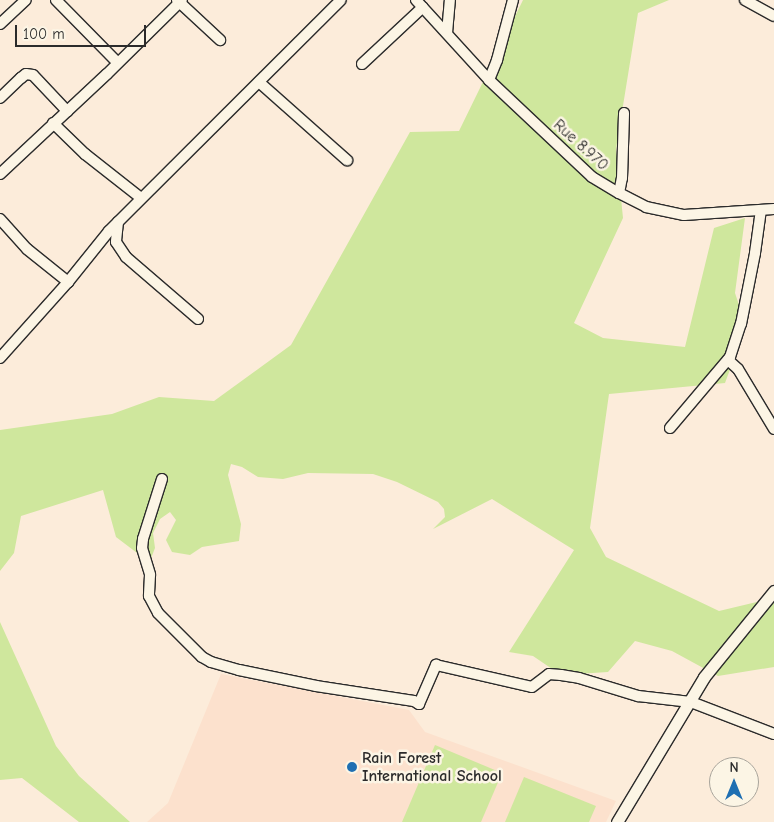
<!DOCTYPE html>
<style>
body{margin:0}
#map{position:relative;width:774px;height:822px;overflow:hidden;background:#fcecda;font-family:"Comic Neue",sans-serif}
div>[style]{position:absolute}
.built>*{inset:0;background:#fce1cd}
.green>*{inset:0;background:#cfe79d}
.roads{filter:drop-shadow(1px 0 #2b2b2b) drop-shadow(-1px 0 #2b2b2b) drop-shadow(0 1px #2b2b2b) drop-shadow(0 -1px #2b2b2b)}
.minor>*{height:10px;margin:-5px;padding:0 5px;transform-origin:5px;border-radius:5px;background:#fcf5e5}
.tertiary>*{height:11px;margin:-5.5px;padding:0 5.5px;transform-origin:5.5px;border-radius:5.5px;background:#fcf5e5}
.dots>*{width:14px;height:14px;translate:-50% -50%;box-sizing:border-box;border:2px solid #fcf5e5;border-radius:50%}
span{translate:-50% -50%;white-space:nowrap;text-align:center;line-height:1.15;-webkit-text-stroke:5px #fcf5e5;paint-order:stroke}
.street-label{font-size:16px;color:#2b2b2b}
.poi-label{font-size:16px;color:#2b2b2b;font-weight:700}
.left{translate:0 -50%;text-align:left}
.north{position:absolute;left:709px;top:757px;width:50px;height:50px;box-sizing:border-box;background:#fcf5e5;border:1px solid #a8a49b;border-radius:50%;rotate:0deg;font-size:14px;font-weight:700;line-height:20px;text-align:center;color:#2b2b2b}
.north::after{content:'';display:block;margin:auto;width:18px;height:22px;background:#1f6fb2;clip-path:polygon(50% 0,100% 100%,50% 72%,0 100%)}
.scale{position:absolute;left:15px;top:25px;width:131px;height:22px;box-sizing:border-box;border:2px solid #2b2b2b;border-top:0;padding-left:6px;font-size:15px;line-height:18px;white-space:nowrap;color:#2b2b2b;-webkit-text-stroke:4px #fcf5e5;paint-order:stroke}
</style>
<div id="map">
<div class="built">
<div style="clip-path:polygon(221px 674px,409px 710px,425px 732px,616px 801px,606px 822px,147px 822px,168px 803px)"></div>
</div>
<div class="green">
<div style="clip-path:polygon(523px 0,669px 0,638px 13px,616px 149px,623px 218px,574px 323px,603px 338px,685px 347px,714px 228px,745px 218px,735px 293px,746px 326px,725px 383px,609px 394px,590px 528px,606px 557px,719px 611px,774px 598px,774px 667px,718px 676px,672px 651px,635px 641px,608px 672px,561px 675px,533px 656px,509px 652px,574px 550px,492px 499px,433px 529px,445px 517px,444px 509px,438px 502px,397px 482px,373px 474px,308px 473px,283px 479px,258px 477px,242px 467px,231px 464px,228px 475px,241px 524px,239px 541px,202px 547px,190px 555px,172px 552px,166px 540px,176px 520px,170px 512px,160px 519px,153px 533px,155px 548px,148px 566px,145px 559px,116px 537px,103px 490px,21px 516px,14px 553px,0 571px,0 430px,112px 414px,159px 397px,214px 401px,291px 345px,410px 132px,459px 131px)"></div>
<div style="clip-path:polygon(0 622px,56px 746px,79px 776px,130px 822px,79px 822px,22px 778px,0 780px)"></div>
<div style="clip-path:polygon(435px 745px,502px 773px,481px 822px,402px 822px)"></div>
<div style="clip-path:polygon(524px 777px,596px 806px,589px 822px,505px 822px)"></div>
</div>
<div class="roads">
<div class="minor">
<div style="left:56px;top:0;width:88px;rotate:45.5deg"></div>
<div style="left:177px;top:0;width:59px;rotate:42.9deg"></div>
<div style="left:416px;top:0;width:108px;rotate:47.6deg"></div>
<div style="left:489px;top:80px;width:141px;rotate:43.3deg"></div>
<div style="left:592px;top:177px;width:31px;rotate:31deg"></div>
<div style="left:619px;top:193px;width:30px;rotate:27deg"></div>
<div style="left:646px;top:207px;width:39px;rotate:12deg"></div>
<div style="left:684px;top:215px;width:90px;rotate:-3.8deg"></div>
<div style="left:745px;top:0;width:33px;rotate:29deg"></div>
<div style="left:0;top:24px;width:35px;rotate:-43deg"></div>
<div style="left:447px;top:33px;width:33px;rotate:-85deg"></div>
<div style="left:362px;top:64px;width:83px;rotate:-43.1deg"></div>
<div style="left:489px;top:80px;width:22px;rotate:-68deg"></div>
<div style="left:497px;top:60px;width:62px;rotate:-75.1deg"></div>
<div style="left:259px;top:82px;width:118px;rotate:41.6deg"></div>
<div style="left:0;top:98px;width:29px;rotate:-44deg"></div>
<div style="left:21px;top:78px;width:6px;rotate:-39deg"></div>
<div style="left:26px;top:74px;width:7px;rotate:8deg"></div>
<div style="left:33px;top:75px;width:50px;rotate:46.6deg"></div>
<div style="left:53px;top:123px;width:45px;rotate:44.1deg"></div>
<div style="left:85px;top:154px;width:71px;rotate:38.2deg"></div>
<div style="left:0;top:174px;width:146px;rotate:-43.1deg"></div>
<div style="left:107px;top:74px;width:105px;rotate:-44.6deg"></div>
<div style="left:619px;top:193px;width:15px;rotate:-79deg"></div>
<div style="left:622px;top:178px;width:65px;rotate:-88.2deg"></div>
<div style="left:0;top:219px;width:40px;rotate:48deg"></div>
<div style="left:27px;top:249px;width:53px;rotate:38.8deg"></div>
<div style="left:118px;top:222px;width:20px;rotate:96deg"></div>
<div style="left:116px;top:242px;width:18px;rotate:56deg"></div>
<div style="left:126px;top:257px;width:95px;rotate:40.7deg"></div>
<div style="left:0;top:358px;width:102px;rotate:-48.2deg"></div>
<div style="left:68px;top:282px;width:65px;rotate:-51.2deg"></div>
<div style="left:109px;top:231px;width:327px;rotate:-44.9deg"></div>
<div style="left:728px;top:360px;width:13px;rotate:42deg"></div>
<div style="left:738px;top:369px;width:70px;rotate:59deg"></div>
<div style="left:670px;top:428px;width:93px;rotate:-49.8deg"></div>
<div style="left:730px;top:357px;width:35px;rotate:-72deg"></div>
<div style="left:741px;top:324px;width:72px;rotate:-78.8deg"></div>
<div style="left:755px;top:253px;width:43px;rotate:-82.1deg"></div>
<div style="left:162px;top:479px;width:63px;rotate:107.6deg"></div>
<div style="left:143px;top:539px;width:9px;rotate:96deg"></div>
<div style="left:142px;top:548px;width:28px;rotate:73deg"></div>
<div style="left:150px;top:575px;width:21px;rotate:93deg"></div>
<div style="left:149px;top:596px;width:19px;rotate:62deg"></div>
<div style="left:158px;top:613px;width:62px;rotate:45deg"></div>
<div style="left:202px;top:657px;width:10px;rotate:29deg"></div>
<div style="left:211px;top:662px;width:29px;rotate:16deg"></div>
<div style="left:239px;top:670px;width:79px;rotate:11.7deg"></div>
<div style="left:316px;top:686px;width:99px;rotate:8.7deg"></div>
<div style="left:414px;top:701px;width:6px;rotate:31deg"></div>
<div style="left:419px;top:704px;width:43px;rotate:-66.4deg"></div>
<div style="left:436px;top:665px;width:98px;rotate:12.9deg"></div>
<div style="left:532px;top:687px;width:21px;rotate:-37deg"></div>
<div style="left:549px;top:674px;width:12px;rotate:5deg"></div>
<div style="left:561px;top:675px;width:18px;rotate:9deg"></div>
<div style="left:579px;top:678px;width:62px;rotate:17deg"></div>
<div style="left:638px;top:696px;width:53px;rotate:6.5deg"></div>
<div style="left:691px;top:702px;width:89px;rotate:21.1deg"></div>
</div>
<div class="tertiary">
<div style="left:617px;top:822px;width:169px;rotate:-59deg"></div>
<div style="left:704px;top:677px;width:111px;rotate:-50.9deg"></div>
</div>
</div>
<div class="dots">
<div style="left:352px;top:767px;background:#1f6fb2"></div>
</div>
<div class="street-label">
<span style="left:581px;top:145px;rotate:42deg">Rue 8.970</span>
</div>
<div class="poi-label">
<span class="left" style="left:362px;top:767px">Rain Forest<br>International School</span>
</div>
<div class="north">N</div>
<div class="scale">100 m</div>
</div>
